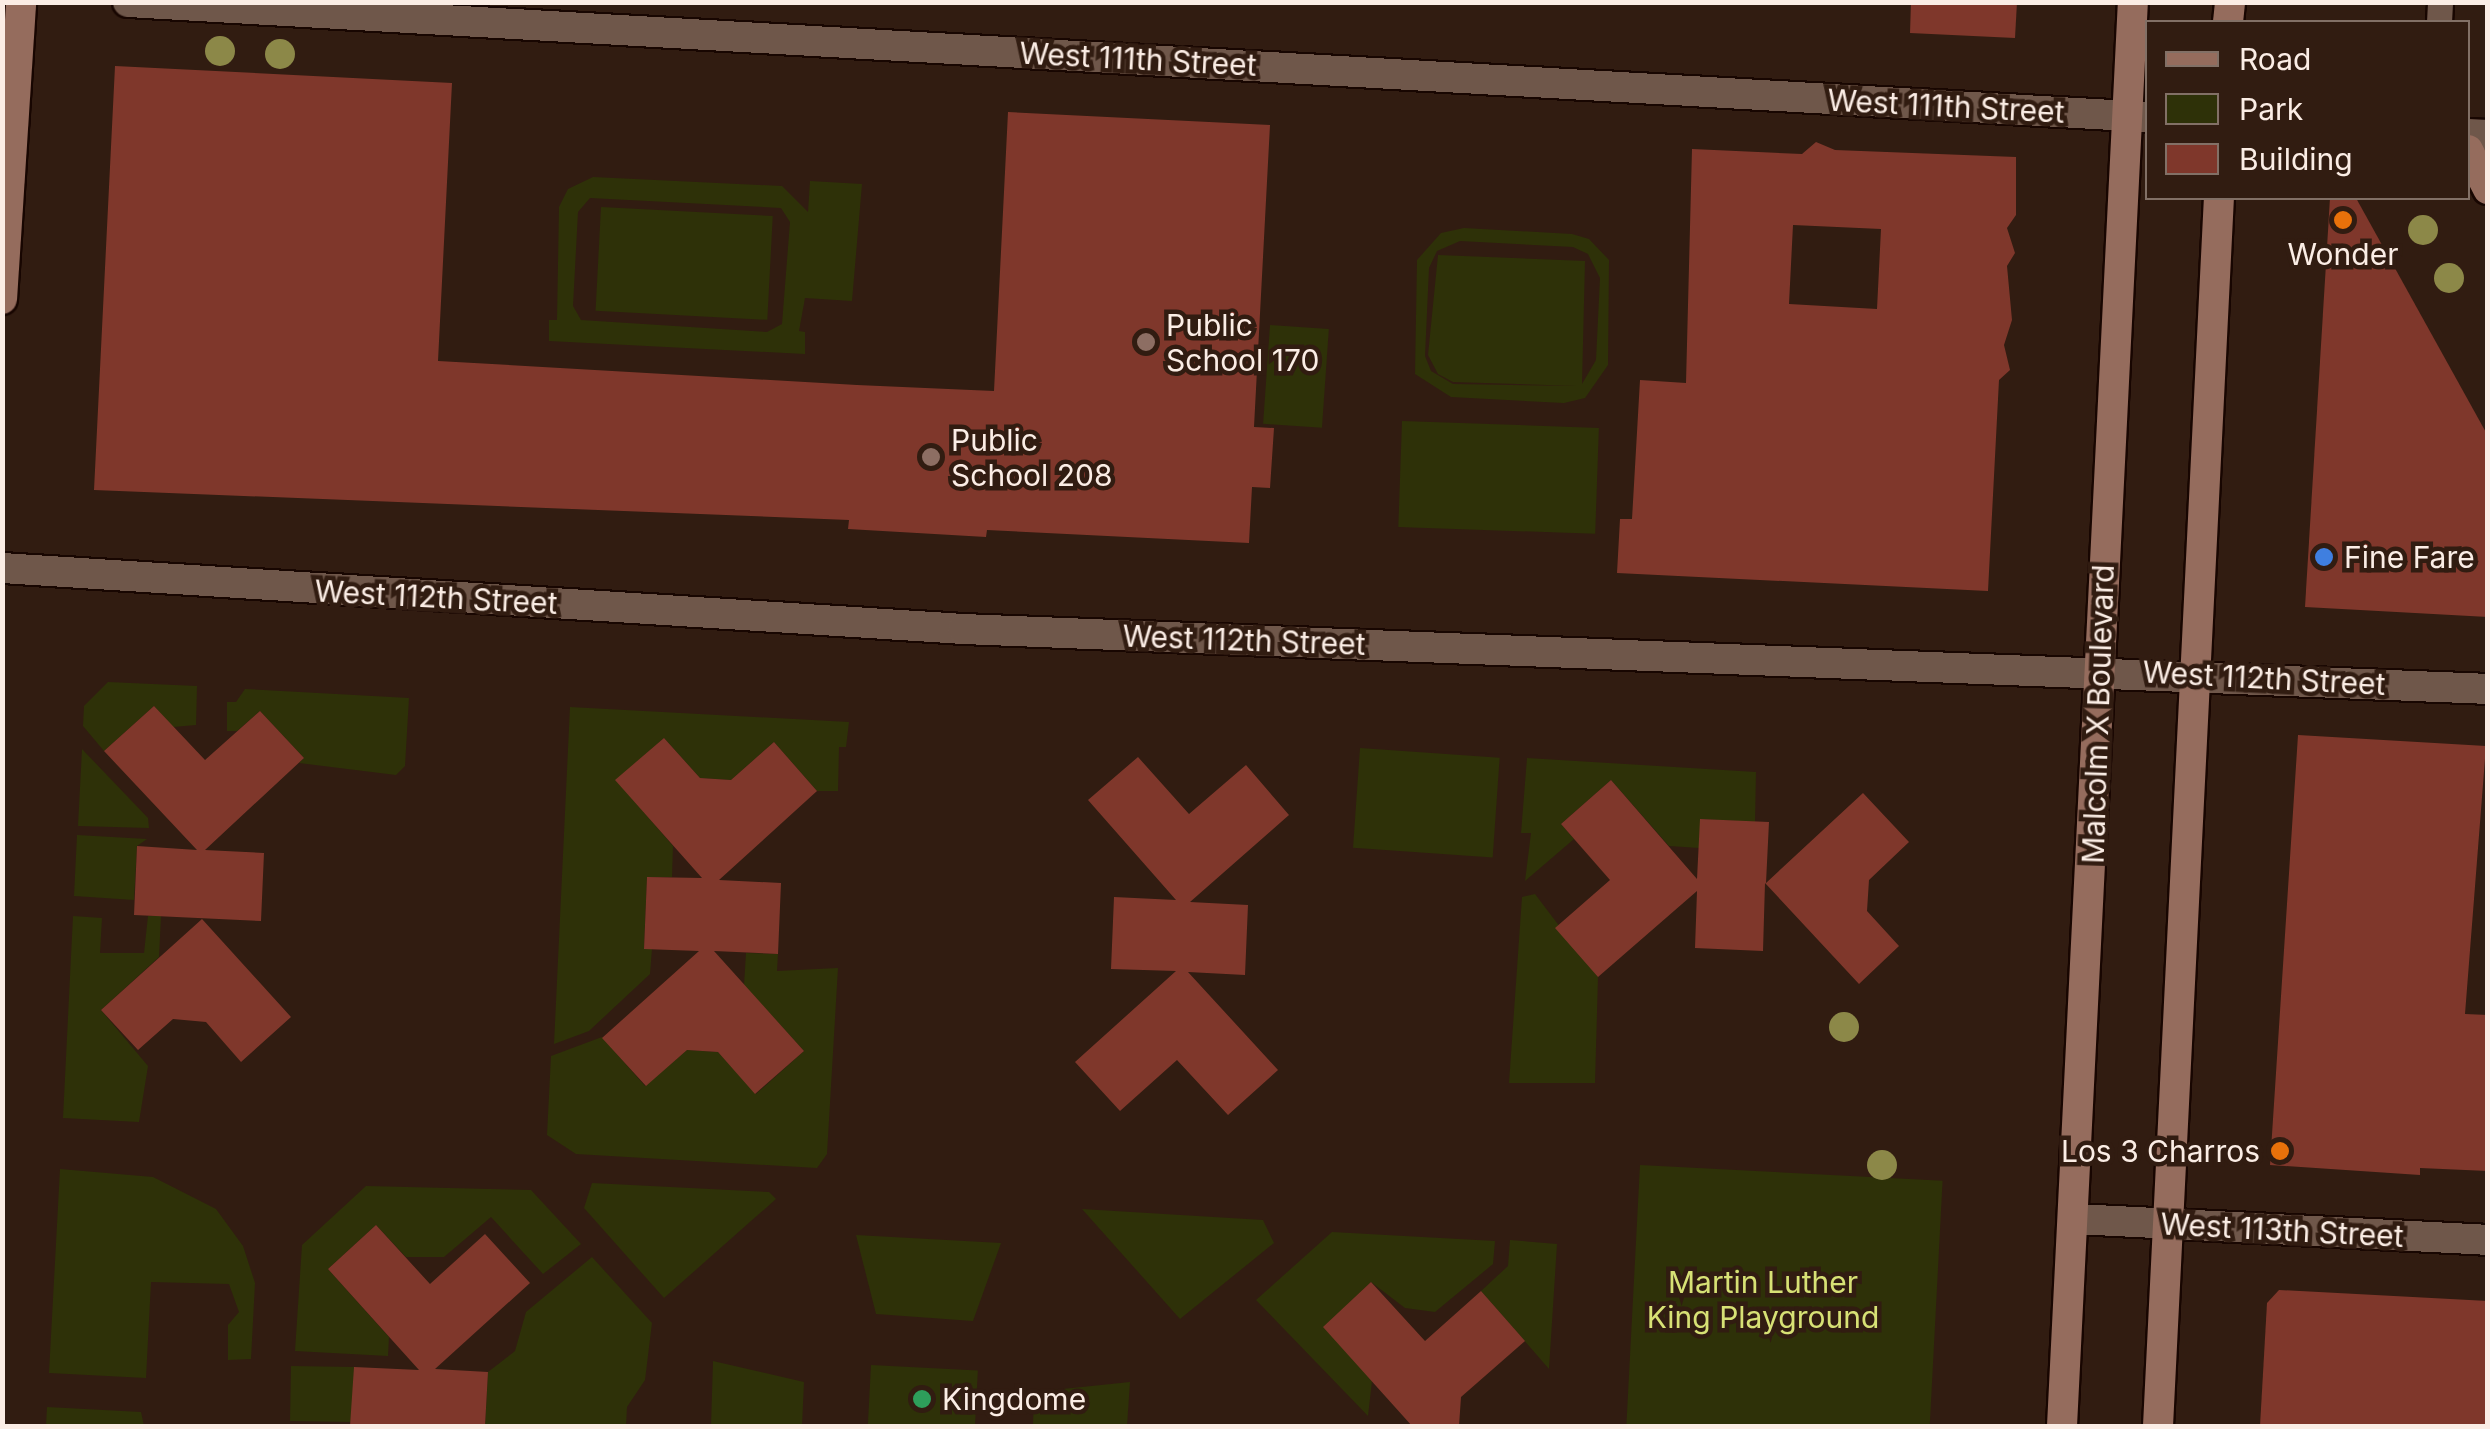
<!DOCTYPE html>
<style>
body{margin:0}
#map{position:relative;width:2490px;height:1429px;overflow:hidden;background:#311c11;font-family:Inter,sans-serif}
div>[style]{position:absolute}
.green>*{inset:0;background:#2e3108;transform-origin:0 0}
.building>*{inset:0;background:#7f372b}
.roads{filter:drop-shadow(2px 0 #180601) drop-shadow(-2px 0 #180601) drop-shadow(0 2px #180601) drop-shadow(0 -2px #180601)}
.lane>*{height:25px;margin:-12.5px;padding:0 12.5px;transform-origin:12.5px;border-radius:12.5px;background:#6f574a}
.street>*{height:30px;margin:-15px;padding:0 15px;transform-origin:15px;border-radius:15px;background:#6f574a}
.secondary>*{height:30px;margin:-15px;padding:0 15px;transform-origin:15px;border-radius:15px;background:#956c5d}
.trees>*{width:30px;height:30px;margin:-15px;border-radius:50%;background:#8c8848}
.dots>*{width:28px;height:28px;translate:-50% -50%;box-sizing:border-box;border:5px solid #311c11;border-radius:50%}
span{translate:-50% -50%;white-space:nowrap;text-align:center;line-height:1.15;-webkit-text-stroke:9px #311c11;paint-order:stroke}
.street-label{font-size:30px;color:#fbede5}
.poi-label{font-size:30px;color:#fbede5}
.left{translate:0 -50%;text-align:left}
.right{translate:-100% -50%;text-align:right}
.park-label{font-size:30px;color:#d7e175}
.frame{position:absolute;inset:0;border:5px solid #fbede5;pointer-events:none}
.legend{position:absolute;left:2145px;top:20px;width:325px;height:180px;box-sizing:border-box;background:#311c11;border:2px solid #827066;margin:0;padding:12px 18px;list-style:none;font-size:30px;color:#fbede5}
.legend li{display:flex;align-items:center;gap:20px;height:50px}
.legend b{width:50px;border:2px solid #827066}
</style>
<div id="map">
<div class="green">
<div style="clip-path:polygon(evenodd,593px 177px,782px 186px,808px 212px,810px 181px,862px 184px,852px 301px,805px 298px,799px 331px,805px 332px,805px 354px,549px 341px,549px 320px,557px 320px,559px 207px,568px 189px,593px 177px,590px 198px,781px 208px,790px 222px,782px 324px,767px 332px,581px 320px,573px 306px,578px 212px,590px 198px)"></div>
<div style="left:601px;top:207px;width:172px;height:104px;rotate:3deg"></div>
<div style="clip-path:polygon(evenodd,1464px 228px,1572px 234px,1589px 239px,1609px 260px,1608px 365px,1585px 398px,1564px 403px,1451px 397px,1415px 374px,1417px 260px,1441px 233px,1464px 228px,1460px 241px,1573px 247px,1588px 254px,1600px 278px,1596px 360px,1582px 384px,1585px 261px,1438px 255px,1428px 355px,1438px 374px,1453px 382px,1578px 386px,1453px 384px,1431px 371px,1425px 356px,1429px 268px,1437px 251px,1460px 241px)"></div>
<div style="left:1270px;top:325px;width:59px;height:99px;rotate:4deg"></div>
<div style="left:1402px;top:421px;width:197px;height:106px;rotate:2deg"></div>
<div style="clip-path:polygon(108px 682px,197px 686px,196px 725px,173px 727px,154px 706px,104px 751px,83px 726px,84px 706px)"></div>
<div style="clip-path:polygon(245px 689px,409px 698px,405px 766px,396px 775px,299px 763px,304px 758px,260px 711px,237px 731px,227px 731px,227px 702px,236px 702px)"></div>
<div style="clip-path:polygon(570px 707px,849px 722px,846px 747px,839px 747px,838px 791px,817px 791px,774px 742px,731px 780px,700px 778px,664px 738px,616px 780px,673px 846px,672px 877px,647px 877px,644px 948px,652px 949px,650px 974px,589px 1031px,554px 1044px)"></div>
<div style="left:1360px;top:748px;width:140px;height:100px;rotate:4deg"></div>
<div style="clip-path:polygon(82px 749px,148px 818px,149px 828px,78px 826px)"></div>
<div style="clip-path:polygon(1527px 758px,1756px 772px,1755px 822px,1701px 819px,1699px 848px,1669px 846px,1611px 780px,1561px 824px,1574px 839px,1525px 881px,1531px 833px,1521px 833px)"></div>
<div style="clip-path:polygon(77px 835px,147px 839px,137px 846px,134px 900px,74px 896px)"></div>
<div style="clip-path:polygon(1535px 894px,1598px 977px,1595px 1083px,1509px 1083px,1522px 897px)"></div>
<div style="clip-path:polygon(73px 916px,102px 918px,100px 953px,144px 953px,148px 916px,161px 916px,159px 957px,101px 1010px,148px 1066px,139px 1122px,63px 1118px)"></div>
<div style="clip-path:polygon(746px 953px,778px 954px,777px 971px,838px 968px,827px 1154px,817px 1168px,576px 1154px,547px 1135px,551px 1056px,602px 1037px,645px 1086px,687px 1050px,718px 1052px,756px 1094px,804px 1051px,744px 985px)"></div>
<div style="left:1640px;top:1165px;width:303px;height:261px;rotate:3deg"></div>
<div style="clip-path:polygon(60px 1169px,153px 1177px,216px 1209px,243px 1246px,255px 1283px,251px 1359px,228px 1360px,228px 1325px,239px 1312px,229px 1284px,151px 1282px,146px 1378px,49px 1373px)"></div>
<div style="clip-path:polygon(592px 1183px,769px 1192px,776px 1199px,664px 1298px,584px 1208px)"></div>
<div style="clip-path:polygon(366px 1186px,531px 1190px,581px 1244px,543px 1274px,491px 1217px,444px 1257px,406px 1257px,376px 1225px,328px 1269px,389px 1337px,388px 1356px,295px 1351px,302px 1245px)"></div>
<div style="clip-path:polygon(1082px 1209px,1263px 1220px,1274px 1243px,1180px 1319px)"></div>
<div style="clip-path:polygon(1332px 1232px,1495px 1241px,1493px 1264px,1435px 1312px,1405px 1308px,1371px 1282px,1324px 1327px,1372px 1381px,1368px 1416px,1256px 1300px)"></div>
<div style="clip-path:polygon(856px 1235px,1001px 1243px,973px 1321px,876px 1314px)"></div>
<div style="clip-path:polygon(1510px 1240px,1557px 1244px,1549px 1369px,1481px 1291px,1508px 1266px)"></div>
<div style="clip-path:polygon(592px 1257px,652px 1323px,645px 1380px,627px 1407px,626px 1426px,485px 1426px,488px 1372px,515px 1351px,526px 1312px)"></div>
<div style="clip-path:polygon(713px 1361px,804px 1382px,802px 1426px,711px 1426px)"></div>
<div style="left:871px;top:1365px;width:107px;height:61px;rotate:3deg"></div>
<div style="left:291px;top:1366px;width:63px;height:55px;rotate:1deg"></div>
<div style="clip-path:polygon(1130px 1382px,1127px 1426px,1033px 1426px,1034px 1392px)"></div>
<div style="clip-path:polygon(47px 1407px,141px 1412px,144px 1426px,46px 1426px)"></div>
</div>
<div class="building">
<div style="clip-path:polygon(1911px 2px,2017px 2px,2015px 38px,1910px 33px)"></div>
<div style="clip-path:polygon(115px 66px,452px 83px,438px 361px,857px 385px,994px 391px,1008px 112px,1270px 125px,1254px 427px,1274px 428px,1270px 488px,1252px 487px,1249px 543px,987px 530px,986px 537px,848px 529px,849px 520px,94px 490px)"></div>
<div style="clip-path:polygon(evenodd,1816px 142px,1835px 150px,2016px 157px,2016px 215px,2007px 228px,2015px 253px,2007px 266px,2012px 320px,2004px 345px,2010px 370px,1999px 380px,1988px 591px,1617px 573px,1620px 519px,1632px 519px,1640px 380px,1686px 383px,1692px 149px,1802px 154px,1816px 142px,1793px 225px,1881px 229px,1877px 309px,1789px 304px,1793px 225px)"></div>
<div style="clip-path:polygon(2330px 198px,2356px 198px,2488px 436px,2488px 617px,2305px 607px)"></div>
<div style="clip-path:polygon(154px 706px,205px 760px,260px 711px,304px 758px,205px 850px,264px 853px,261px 921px,134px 915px,137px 846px,197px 850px,104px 751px)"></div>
<div style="clip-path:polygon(2298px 735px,2486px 746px,2465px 1014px,2488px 1015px,2488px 1171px,2420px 1168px,2420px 1175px,2270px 1165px)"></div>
<div style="clip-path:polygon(664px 738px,700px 778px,731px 780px,774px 742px,817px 791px,719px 880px,781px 883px,778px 954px,714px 951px,804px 1051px,755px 1094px,718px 1052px,687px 1050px,646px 1086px,602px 1038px,699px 951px,644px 949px,647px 877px,702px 878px,615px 780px)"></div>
<div style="clip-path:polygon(1138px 757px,1189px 814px,1246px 765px,1289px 815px,1190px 902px,1248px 905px,1245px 975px,1188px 972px,1278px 1070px,1228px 1115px,1177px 1060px,1120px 1111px,1075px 1062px,1176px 971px,1111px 969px,1114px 897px,1176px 900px,1088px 800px)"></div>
<div style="clip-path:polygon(1611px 780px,1697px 879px,1700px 819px,1769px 822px,1766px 883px,1863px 793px,1909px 842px,1869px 880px,1867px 911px,1899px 946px,1859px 984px,1765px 883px,1763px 951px,1695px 948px,1697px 891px,1598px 977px,1555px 928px,1610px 880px,1561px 824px)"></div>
<div style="clip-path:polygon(202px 919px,291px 1017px,241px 1062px,206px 1022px,173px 1019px,138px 1050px,101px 1010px)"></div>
<div style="clip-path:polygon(376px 1225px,430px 1284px,485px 1234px,530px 1283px,435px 1369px,488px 1372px,485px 1426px,350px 1426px,354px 1367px,419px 1370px,328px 1269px)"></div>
<div style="clip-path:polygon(1371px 1282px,1425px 1341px,1481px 1291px,1525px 1341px,1461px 1397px,1459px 1426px,1412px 1426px,1323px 1327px)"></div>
<div style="clip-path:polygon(2279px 1290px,2488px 1301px,2488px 1426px,2260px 1426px,2267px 1303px)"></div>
</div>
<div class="roads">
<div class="lane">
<div style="left:2439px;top:22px;width:20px;rotate:-87deg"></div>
</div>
<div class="street">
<div style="left:128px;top:2px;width:2023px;rotate:3.26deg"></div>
<div style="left:2468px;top:134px;width:20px;rotate:3deg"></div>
<div style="left:2px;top:568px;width:963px;rotate:3.63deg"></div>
<div style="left:963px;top:629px;width:1526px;rotate:2.25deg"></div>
<div style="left:2076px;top:1219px;width:413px;rotate:2.9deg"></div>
</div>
<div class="secondary">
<div style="left:2228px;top:22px;width:20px;rotate:-84deg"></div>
<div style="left:2468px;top:150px;width:44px;rotate:62.9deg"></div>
<div style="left:2px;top:299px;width:298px;rotate:-86.3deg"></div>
<div style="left:2062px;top:1426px;width:1426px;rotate:-87.15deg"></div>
<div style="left:2158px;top:1426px;width:1230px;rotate:-87.16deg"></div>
</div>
</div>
<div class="trees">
<div style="left:220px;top:51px"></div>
<div style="left:280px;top:54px"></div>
<div style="left:2423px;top:230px"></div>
<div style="left:2449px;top:278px"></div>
<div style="left:1844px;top:1027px"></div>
<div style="left:1882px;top:1165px"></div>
</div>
<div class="dots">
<div style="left:2343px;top:220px;background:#e8710a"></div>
<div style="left:1146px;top:342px;background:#8d6e63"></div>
<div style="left:931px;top:457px;background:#8d6e63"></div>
<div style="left:2324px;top:557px;background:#3f7fe0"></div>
<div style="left:2280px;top:1151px;background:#e8710a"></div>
<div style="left:922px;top:1399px;background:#2e9e5b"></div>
</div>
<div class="street-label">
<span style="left:1138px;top:59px;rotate:3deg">West 111th Street</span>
<span style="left:1946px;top:106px;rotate:3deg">West 111th Street</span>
<span style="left:436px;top:597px;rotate:3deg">West 112th Street</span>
<span style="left:1244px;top:640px;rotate:2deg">West 112th Street</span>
<span style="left:2264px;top:678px;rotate:3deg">West 112th Street</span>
<span style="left:2098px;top:714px;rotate:-88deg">Malcolm X Boulevard</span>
<span style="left:2282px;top:1230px;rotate:3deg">West 113th Street</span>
</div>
<div class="poi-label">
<span style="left:2343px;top:254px">Wonder</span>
<span class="left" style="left:1166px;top:342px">Public<br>School 170</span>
<span class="left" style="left:951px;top:457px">Public<br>School 208</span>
<span class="left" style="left:2344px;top:557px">Fine Fare</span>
<span class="right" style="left:2260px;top:1151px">Los 3 Charros</span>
<span class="left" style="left:942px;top:1399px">Kingdome</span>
</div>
<div class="park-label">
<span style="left:1763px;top:1299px">Martin Luther<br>King Playground</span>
</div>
<div class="frame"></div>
<ul class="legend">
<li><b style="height:12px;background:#956c5d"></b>Road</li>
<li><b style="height:28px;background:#2e3108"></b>Park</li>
<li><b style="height:28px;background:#7f372b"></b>Building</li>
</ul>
</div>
